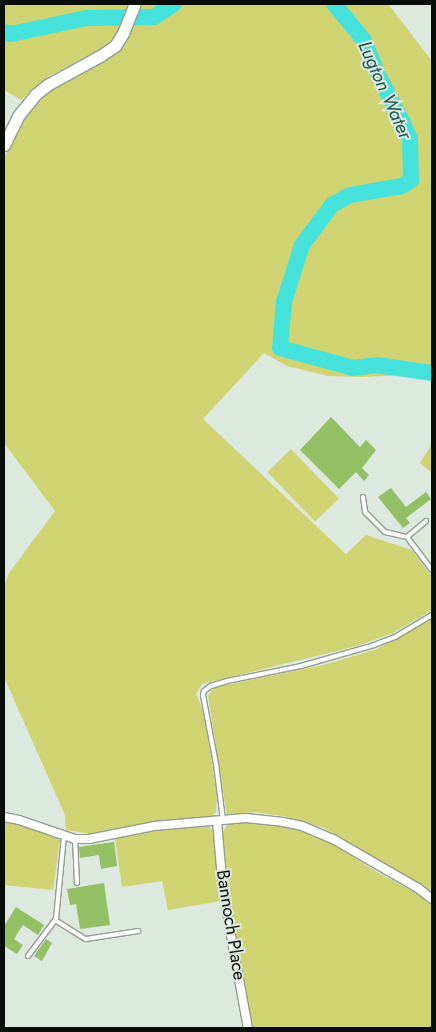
<!DOCTYPE html>
<style>
body{margin:0}
#map{position:relative;width:436px;height:1032px;overflow:hidden;background:#dde9df;font-family:Jost,sans-serif}
div>[style]{position:absolute}
.green>*{inset:0;background:#d0d371;transform-origin:0 0}
.river>*{height:16px;margin:-8px;padding:0 8px;transform-origin:8px;border-radius:8px;background:#44e2da}
.building>*{inset:0;background:#93bf65}
.roads{filter:drop-shadow(1px 0 #919d93) drop-shadow(-1px 0 #919d93) drop-shadow(0 1px #919d93) drop-shadow(0 -1px #919d93)}
.service>*{height:4px;margin:-2px;padding:0 2px;transform-origin:2px;border-radius:2px;background:#fff}
.minor>*{height:8px;margin:-4px;padding:0 4px;transform-origin:4px;border-radius:4px;background:#fff}
.secondary>*{height:11px;margin:-5.5px;padding:0 5.5px;transform-origin:5.5px;border-radius:5.5px;background:#fff}
span{translate:-50% -50%;white-space:nowrap;text-align:center;line-height:1.15;-webkit-text-stroke:4px #dde9df;paint-order:stroke}
.street-label{font-size:18px;color:#090d09}
.water-label{font-size:19px;color:#175854;font-style:italic}
.frame{position:absolute;inset:0;border:5px solid #090d09;pointer-events:none}
</style>
<div id="map">
<div class="green">
<div style="clip-path:polygon(4px 4px,128px 4px,120px 28px,107px 46px,49px 76px,21px 100px,4px 90px)"></div>
<div style="clip-path:polygon(140px 4px,388px 4px,432px 61px,432px 379px,404px 375px,361px 377px,328px 376px,287px 366px,264px 353px,203px 419px,346px 554px,366px 535px,412px 550px,432px 577px,432px 610px,393px 633px,357px 646px,202px 684px,196px 694px,204px 713px,209px 744px,217px 795px,216px 812px,212px 817px,136px 825px,91px 834px,66px 830px,65px 815px,4px 677px,4px 587px,9px 573px,55px 511px,4px 443px,4px 158px,24px 118px,35px 102px,50px 89px,103px 61px,117px 50px)"></div>
<div style="clip-path:polygon(432px 444px,432px 473px,420px 463px)"></div>
<div style="left:291px;top:449px;width:69px;height:33px;rotate:46deg"></div>
<div style="clip-path:polygon(432px 619px,432px 892px,324px 828px,283px 816px,253px 812px,227px 816px,209px 703px,208px 696px,212px 690px,217px 687px,327px 664px,377px 649px)"></div>
<div style="clip-path:polygon(237px 821px,277px 824px,298px 829px,331px 843px,377px 872px,421px 896px,432px 905px,432px 1028px,253px 1028px,223px 868px,222px 834px,227px 825px)"></div>
<div style="clip-path:polygon(4px 822px,27px 826px,60px 840px,53px 890px,4px 885px)"></div>
<div style="clip-path:polygon(209px 827px,215px 832px,221px 901px,168px 910px,162px 881px,122px 887px,115px 838px,149px 830px)"></div>
</div>
<div class="river">
<div style="left:334px;top:4px;width:45px;rotate:50.4deg"></div>
<div style="left:363px;top:39px;width:39px;rotate:67deg"></div>
<div style="left:378px;top:75px;width:52px;rotate:62.4deg"></div>
<div style="left:402px;top:121px;width:20px;rotate:66deg"></div>
<div style="left:410px;top:139px;width:41px;rotate:88.6deg"></div>
<div style="left:411px;top:180px;width:11px;rotate:146deg"></div>
<div style="left:402px;top:186px;width:53px;rotate:170.2deg"></div>
<div style="left:350px;top:195px;width:21px;rotate:151deg"></div>
<div style="left:332px;top:205px;width:50px;rotate:126.9deg"></div>
<div style="left:302px;top:245px;width:60px;rotate:107.5deg"></div>
<div style="left:284px;top:302px;width:46px;rotate:95deg"></div>
<div style="left:280px;top:348px;width:76px;rotate:15.3deg"></div>
<div style="left:353px;top:368px;width:24px;rotate:-7deg"></div>
<div style="left:377px;top:365px;width:56px;rotate:8.3deg"></div>
<div style="left:4px;top:32px;width:7px;rotate:16deg"></div>
<div style="left:11px;top:34px;width:78px;rotate:-11.9deg"></div>
<div style="left:87px;top:18px;width:67px;rotate:-0.9deg"></div>
<div style="left:154px;top:17px;width:24px;rotate:-33deg"></div>
</div>
<div class="building">
<div style="clip-path:polygon(331px 417px,360px 447px,366px 440px,376px 450px,362px 468px,369px 475px,364px 481px,356px 472px,339px 489px,300px 450px)"></div>
<div style="clip-path:polygon(391px 488px,406px 507px,426px 492px,431px 499px,406px 518px,410px 523px,403px 528px,378px 497px)"></div>
<div style="clip-path:polygon(114px 842px,117px 866px,101px 869px,99px 855px,80px 858px,79px 847px)"></div>
<div style="clip-path:polygon(104px 883px,110px 925px,80px 929px,76px 904px,70px 905px,67px 889px)"></div>
<div style="clip-path:polygon(16px 907px,44px 925px,38px 935px,23px 925px,14px 939px,23px 945px,17px 954px,4px 946px,4px 926px)"></div>
<div style="clip-path:polygon(46px 939px,52px 943px,42px 961px,34px 956px)"></div>
</div>
<div class="roads">
<div class="service">
<div style="left:363px;top:497px;width:15px;rotate:82deg"></div>
<div style="left:365px;top:512px;width:28px;rotate:45deg"></div>
<div style="left:385px;top:532px;width:23px;rotate:13deg"></div>
<div style="left:407px;top:537px;width:25px;rotate:-40deg"></div>
<div style="left:407px;top:537px;width:41px;rotate:52.9deg"></div>
<div style="left:223px;top:820px;width:56px;rotate:-97.1deg"></div>
<div style="left:216px;top:764px;width:70px;rotate:-100.7deg"></div>
<div style="left:203px;top:695px;width:4px;rotate:-76deg"></div>
<div style="left:204px;top:691px;width:9px;rotate:-36deg"></div>
<div style="left:211px;top:686px;width:17px;rotate:-17deg"></div>
<div style="left:227px;top:681px;width:76px;rotate:-11.5deg"></div>
<div style="left:301px;top:666px;width:76px;rotate:-16deg"></div>
<div style="left:374px;top:645px;width:22px;rotate:-21deg"></div>
<div style="left:395px;top:637px;width:43px;rotate:-30.7deg"></div>
<div style="left:75px;top:839px;width:44px;rotate:87.4deg"></div>
<div style="left:55px;top:920px;width:36px;rotate:32deg"></div>
<div style="left:86px;top:939px;width:53px;rotate:-8.7deg"></div>
<div style="left:28px;top:956px;width:46px;rotate:-52.9deg"></div>
<div style="left:56px;top:919px;width:83px;rotate:-84.5deg"></div>
</div>
<div class="minor">
<div style="left:4px;top:817px;width:15px;rotate:11deg"></div>
<div style="left:19px;top:820px;width:59px;rotate:18.7deg"></div>
<div style="left:75px;top:839px;width:14px"></div>
<div style="left:89px;top:839px;width:66px;rotate:-11.3deg"></div>
<div style="left:154px;top:826px;width:92px;rotate:-5deg"></div>
<div style="left:246px;top:818px;width:37px;rotate:6deg"></div>
<div style="left:283px;top:822px;width:19px;rotate:12deg"></div>
<div style="left:302px;top:826px;width:34px;rotate:23deg"></div>
<div style="left:333px;top:839px;width:98px;rotate:30deg"></div>
<div style="left:418px;top:888px;width:18px;rotate:38deg"></div>
<div style="left:217px;top:821px;width:70px;rotate:85.1deg"></div>
<div style="left:223px;top:891px;width:139px;rotate:79.7deg"></div>
</div>
<div class="secondary">
<div style="left:4px;top:145px;width:32px;rotate:-64deg"></div>
<div style="left:18px;top:116px;width:28px;rotate:-51deg"></div>
<div style="left:36px;top:94px;width:14px;rotate:-39deg"></div>
<div style="left:47px;top:85px;width:60px;rotate:-28.7deg"></div>
<div style="left:100px;top:56px;width:18px;rotate:-34deg"></div>
<div style="left:115px;top:46px;width:15px;rotate:-58deg"></div>
<div style="left:123px;top:33px;width:31px;rotate:-68deg"></div>
</div>
</div>
<div class="street-label">
<span style="left:231px;top:925px;rotate:81deg">Bannoch Place</span>
</div>
<div class="water-label">
<span style="left:385px;top:90px;rotate:66deg">Lugton Water</span>
</div>
<div class="frame"></div>
</div>
